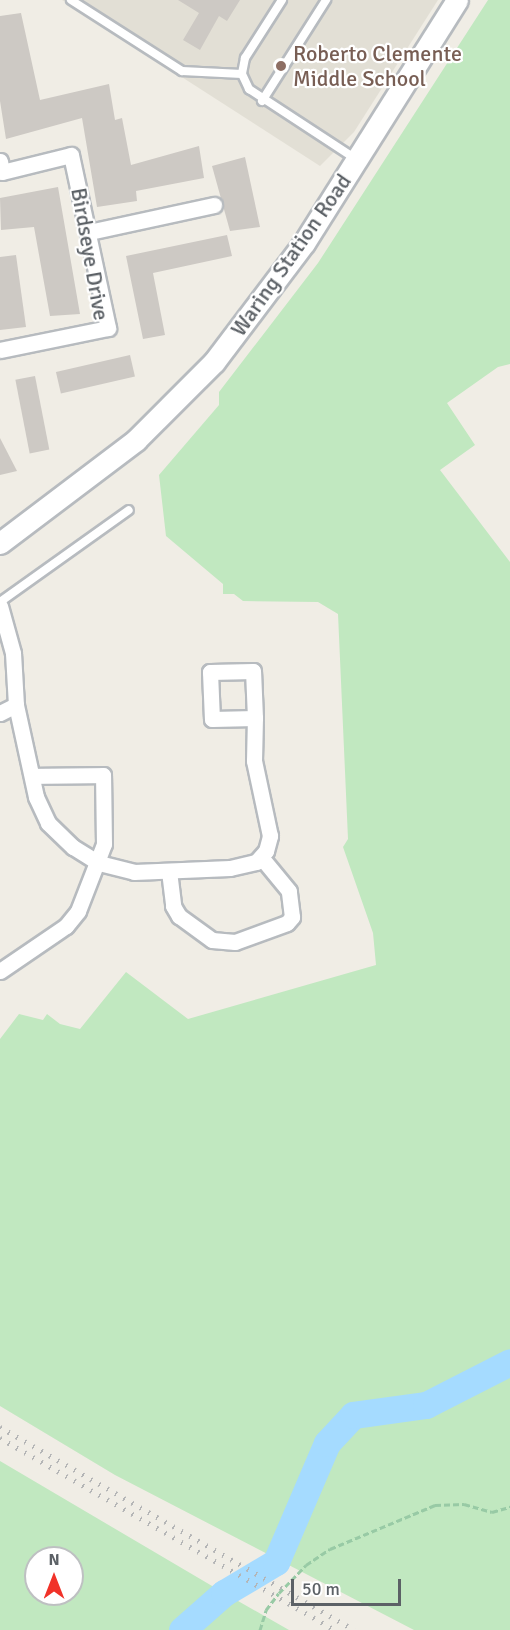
<!DOCTYPE html>
<style>
body{margin:0}
#map{position:relative;width:510px;height:1630px;overflow:hidden;background:#f0ede5;font-family:Signika,sans-serif}
div>[style]{position:absolute}
.education>*{inset:0;background:#e2dfd5}
.green>*{inset:0;background:#c1e8c0}
.river>*{height:27px;margin:-13.5px;padding:0 13.5px;transform-origin:13.5px;border-radius:13.5px;background:#a5dbff}
.building>*{inset:0;background:#cdc9c4;transform-origin:0 0}
.path>*{height:3px;margin-top:-1.5px;transform-origin:0;background:repeating-linear-gradient(90deg,#98caa5 0 6px,transparent 0 9px)}
.roads{filter:drop-shadow(2px 0 #b7bbbf) drop-shadow(-2px 0 #b7bbbf) drop-shadow(0 2px #b7bbbf) drop-shadow(0 -2px #b7bbbf)}
.lane>*{height:8px;margin:-4px;padding:0 4px;transform-origin:4px;border-radius:4px;background:#fff}
.street>*{height:15px;margin:-7.5px;padding:0 7.5px;transform-origin:7.5px;border-radius:7.5px;background:#fff}
.secondary>*{height:21px;margin:-10.5px;padding:0 10.5px;transform-origin:10.5px;border-radius:10.5px;background:#fff}
.rail>*{height:4.5px;margin-top:-2.25px;transform-origin:0;background:repeating-linear-gradient(90deg,#b4b5b6 0 1.5px,transparent 0 9.5px)}
.dots>*{width:16px;height:16px;translate:-50% -50%;box-sizing:border-box;border:3px solid #fff;border-radius:50%}
span{translate:-50% -50%;white-space:nowrap;text-align:center;line-height:1.15;-webkit-text-stroke:4.5px #fff;paint-order:stroke}
.education-label{font-size:22px;color:#785e54}
.left{translate:0 -50%;text-align:left}
.street-label{font-size:22px;color:#5c6166}
.north{position:absolute;left:24px;top:1546px;width:60px;height:60px;box-sizing:border-box;background:#fff;border:2px solid #bec0c2;border-radius:50%;rotate:0deg;font-size:16px;font-weight:700;line-height:24px;text-align:center;color:#5c6166}
.north::after{content:'';display:block;margin:auto;width:21px;height:27px;background:#f13229;clip-path:polygon(50% 0,100% 100%,50% 72%,0 100%)}
.scale{position:absolute;left:291px;top:1579px;width:110px;height:27px;box-sizing:border-box;border:3px solid #5c6166;border-top:0;padding-left:8px;font-size:18px;line-height:21px;white-space:nowrap;color:#5c6166;-webkit-text-stroke:4px #fff;paint-order:stroke}
</style>
<div id="map">
<div class="education">
<div style="clip-path:polygon(62px 0,438px 0,354px 132px,320px 166px)"></div>
</div>
<div class="green">
<div style="clip-path:polygon(488px 0,510px 0,510px 364px,498px 367px,447px 403px,475px 445px,440px 470px,510px 562px,510px 1630px,414px 1630px,115px 1475px,0 1406px,0 1039px,19px 1014px,43px 1020px,47px 1014px,60px 1024px,80px 1029px,126px 972px,188px 1019px,376px 965px,373px 933px,343px 847px,348px 839px,338px 614px,318px 602px,243px 601px,234px 594px,223px 594px,223px 584px,166px 536px,159px 475px,219px 405px,219px 392px,318px 263px)"></div>
<div style="clip-path:polygon(evenodd,0 1461px,224px 1593px,289px 1630px,0 1630px,0 1461px,36px 1558px,72px 1558px,72px 1594px,36px 1594px,36px 1558px)"></div>
</div>
<div class="river">
<div style="left:182px;top:1630px;width:56px;rotate:-41.4deg"></div>
<div style="left:224px;top:1593px;width:61px;rotate:-30.8deg"></div>
<div style="left:276px;top:1562px;width:129px;rotate:-66.8deg"></div>
<div style="left:327px;top:1443px;width:38px;rotate:-47deg"></div>
<div style="left:353px;top:1415px;width:74px;rotate:-7.8deg"></div>
<div style="left:426px;top:1405px;width:94px;rotate:-27.1deg"></div>
</div>
<div class="building">
<div style="clip-path:polygon(178px 0,240px 0,227px 21px,219px 16px,200px 50px,183px 40px,199px 13px)"></div>
<div style="clip-path:polygon(21px 13px,40px 100px,109px 84px,115px 120px,122px 118px,131px 165px,199px 146px,204px 178px,136px 191px,137px 201px,97px 207px,82px 118px,6px 139px,0 101px,0 16px)"></div>
<div style="clip-path:polygon(245px 157px,260px 227px,230px 231px,212px 166px)"></div>
<div style="clip-path:polygon(58px 187px,80px 314px,50px 316px,34px 227px,1px 230px,0 198px)"></div>
<div style="clip-path:polygon(227px 235px,232px 256px,153px 273px,165px 335px,143px 339px,126px 256px)"></div>
<div style="clip-path:polygon(16px 255px,26px 327px,0 330px,0 257px)"></div>
<div style="left:130px;top:355px;width:22px;height:76px;rotate:77deg"></div>
<div style="left:35px;top:376px;width:75px;height:20px;rotate:79deg"></div>
<div style="clip-path:polygon(0 438px,17px 471px,0 475px)"></div>
</div>
<div class="path">
<div style="left:260px;top:1630px;width:21px;rotate:-73deg"></div>
<div style="left:266px;top:1610px;width:21px;rotate:-53deg"></div>
<div style="left:279px;top:1593px;width:39px;rotate:-46deg"></div>
<div style="left:306px;top:1565px;width:29px;rotate:-34deg"></div>
<div style="left:330px;top:1549px;width:114px;rotate:-22.7deg"></div>
<div style="left:435px;top:1505px;width:29px;rotate:-2deg"></div>
<div style="left:464px;top:1504px;width:29px;rotate:16deg"></div>
<div style="left:492px;top:1512px;width:19px;rotate:-16deg"></div>
</div>
<div class="roads">
<div class="lane">
<div style="left:71px;top:0;width:132px;rotate:32.6deg"></div>
<div style="left:182px;top:71px;width:60px;rotate:2.9deg"></div>
<div style="left:282px;top:0;width:69px;rotate:122.5deg"></div>
<div style="left:245px;top:58px;width:16px;rotate:101deg"></div>
<div style="left:242px;top:74px;width:17px;rotate:65deg"></div>
<div style="left:249px;top:89px;width:128px;rotate:33.2deg"></div>
<div style="left:262px;top:101px;width:120px;rotate:-57.6deg"></div>
<div style="left:0;top:602px;width:158px;rotate:-35.5deg"></div>
</div>
<div class="street">
<div style="left:0;top:161px;width:11px;rotate:80deg"></div>
<div style="left:2px;top:172px;width:71px;rotate:-13.8deg"></div>
<div style="left:71px;top:155px;width:177px;rotate:77.9deg"></div>
<div style="left:108px;top:328px;width:110px;rotate:168.5deg"></div>
<div style="left:89px;top:232px;width:128px;rotate:-12.2deg"></div>
<div style="left:0;top:606px;width:49px;rotate:74.5deg"></div>
<div style="left:13px;top:653px;width:52px;rotate:86.7deg"></div>
<div style="left:16px;top:705px;width:94px;rotate:77.7deg"></div>
<div style="left:36px;top:797px;width:29px;rotate:65deg"></div>
<div style="left:48px;top:823px;width:35px;rotate:44deg"></div>
<div style="left:73px;top:847px;width:31px;rotate:32deg"></div>
<div style="left:99px;top:863px;width:36px;rotate:14deg"></div>
<div style="left:134px;top:872px;width:96px;rotate:-2.4deg"></div>
<div style="left:230px;top:868px;width:27px;rotate:-13deg"></div>
<div style="left:256px;top:862px;width:15px;rotate:-48deg"></div>
<div style="left:266px;top:851px;width:16px;rotate:-75deg"></div>
<div style="left:270px;top:836px;width:77px;rotate:-102deg"></div>
<div style="left:254px;top:761px;width:43px;rotate:-88.7deg"></div>
<div style="left:255px;top:718px;width:47px;rotate:-92.4deg"></div>
<div style="left:253px;top:671px;width:43px;rotate:178.7deg"></div>
<div style="left:210px;top:672px;width:47px;rotate:87.6deg"></div>
<div style="left:212px;top:719px;width:43px;rotate:-1.3deg"></div>
<div style="left:0;top:713px;width:18px;rotate:-27deg"></div>
<div style="left:169px;top:871px;width:35px;rotate:83deg"></div>
<div style="left:173px;top:906px;width:12px;rotate:59deg"></div>
<div style="left:179px;top:916px;width:41px;rotate:36deg"></div>
<div style="left:212px;top:940px;width:23px;rotate:5deg"></div>
<div style="left:235px;top:942px;width:55px;rotate:-20.1deg"></div>
<div style="left:287px;top:923px;width:8px;rotate:-50deg"></div>
<div style="left:292px;top:917px;width:26px;rotate:-97deg"></div>
<div style="left:289px;top:891px;width:44px;rotate:-129.5deg"></div>
<div style="left:0;top:971px;width:80px;rotate:-34.3deg"></div>
<div style="left:66px;top:926px;width:19px;rotate:-51deg"></div>
<div style="left:78px;top:911px;width:72px;rotate:-68.8deg"></div>
<div style="left:104px;top:844px;width:69px;rotate:-90.8deg"></div>
<div style="left:103px;top:775px;width:70px;rotate:179.2deg"></div>
</div>
<div class="secondary">
<div style="left:0;top:543px;width:171px;rotate:-37.1deg"></div>
<div style="left:136px;top:440px;width:110px;rotate:-45deg"></div>
<div style="left:214px;top:362px;width:149px;rotate:-52.9deg"></div>
<div style="left:304px;top:243px;width:287px;rotate:-57.8deg"></div>
</div>
</div>
<div class="rail">
<div style="left:0;top:1427px;width:408px;rotate:29.8deg"></div>
<div style="left:0;top:1438px;width:386px;rotate:29.8deg"></div>
</div>
<div class="dots">
<div style="left:281px;top:66px;background:#8d6e63"></div>
</div>
<div class="education-label">
<span class="left" style="left:293px;top:66px">Roberto Clemente<br>Middle School</span>
</div>
<div class="street-label">
<span style="left:90px;top:254px;rotate:80deg">Birdseye Drive</span>
<span style="left:291px;top:255px;rotate:-55deg">Waring Station Road</span>
</div>
<div class="north">N</div>
<div class="scale">50 m</div>
</div>
